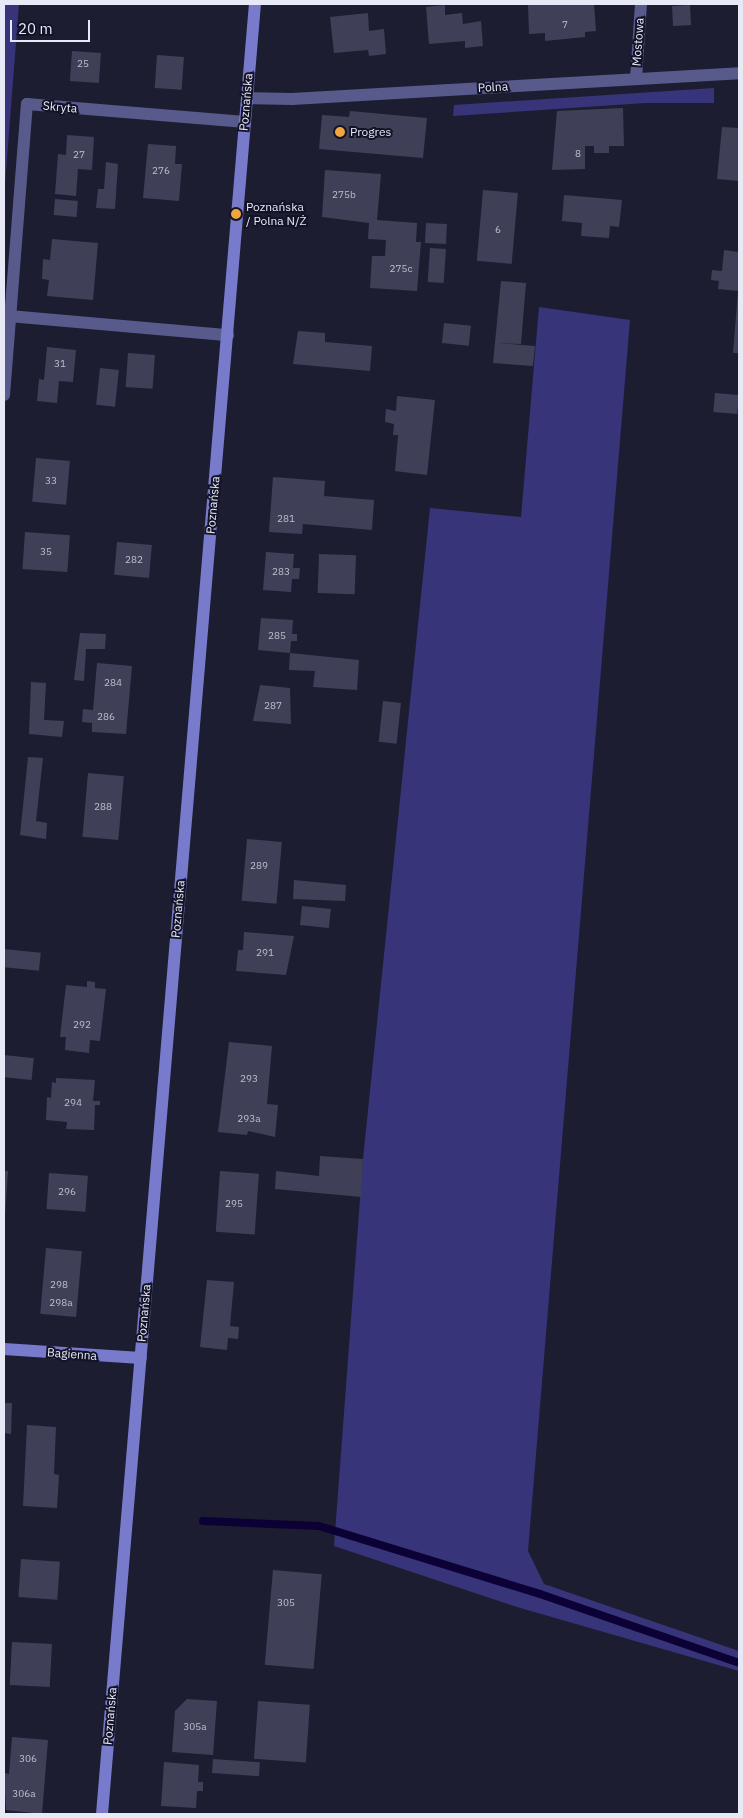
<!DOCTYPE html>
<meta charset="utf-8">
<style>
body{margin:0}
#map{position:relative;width:743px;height:1818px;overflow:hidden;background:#1c1d31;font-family:"IBM Plex Sans",sans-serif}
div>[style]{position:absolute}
.green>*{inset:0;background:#37347a}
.stream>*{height:8px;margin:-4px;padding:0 4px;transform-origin:4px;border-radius:4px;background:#0c0135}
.building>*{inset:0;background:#3f4057;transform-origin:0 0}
.street>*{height:12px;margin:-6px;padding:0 6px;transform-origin:6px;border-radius:6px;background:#585a8c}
.secondary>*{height:12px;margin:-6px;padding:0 6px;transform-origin:6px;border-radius:6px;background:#787bcb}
.dots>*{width:14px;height:14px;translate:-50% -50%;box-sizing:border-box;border:2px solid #131327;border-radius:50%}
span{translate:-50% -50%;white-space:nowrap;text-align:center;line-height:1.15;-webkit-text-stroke:4px #131327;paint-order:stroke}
.number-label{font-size:10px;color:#bdbfcf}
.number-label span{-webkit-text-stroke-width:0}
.street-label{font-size:12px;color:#e7e9f7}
.poi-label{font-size:12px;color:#e7e9f7}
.left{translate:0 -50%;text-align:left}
.frame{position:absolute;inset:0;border:5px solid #e7e9f7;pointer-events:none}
.scale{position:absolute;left:10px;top:20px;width:80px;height:22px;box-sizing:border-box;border:2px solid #e7e9f7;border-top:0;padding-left:6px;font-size:15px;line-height:18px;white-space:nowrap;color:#e7e9f7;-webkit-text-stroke:4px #131327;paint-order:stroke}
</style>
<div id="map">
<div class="green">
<div style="clip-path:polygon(4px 4px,19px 4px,4px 197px)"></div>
<div style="clip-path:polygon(714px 88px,714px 103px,645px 103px,453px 116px,454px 105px)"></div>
<div style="clip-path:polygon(539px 307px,630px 320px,528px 1551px,544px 1584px,739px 1651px,739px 1671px,517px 1607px,334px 1546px,363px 1159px,430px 508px,521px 517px)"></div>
</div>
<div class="stream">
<div style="left:203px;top:1521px;width:116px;rotate:2.5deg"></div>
<div style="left:319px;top:1526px;width:231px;rotate:17.1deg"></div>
<div style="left:540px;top:1594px;width:211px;rotate:19.1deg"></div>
</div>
<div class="building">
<div style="clip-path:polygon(528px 4px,594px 4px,596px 31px,585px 32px,585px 37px,545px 41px,545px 33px,529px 34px)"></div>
<div style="clip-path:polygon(445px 5px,445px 15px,462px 13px,463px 24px,481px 21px,483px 46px,465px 48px,465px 41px,429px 44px,426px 7px)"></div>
<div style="left:690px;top:5px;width:20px;height:18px;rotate:87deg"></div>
<div style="clip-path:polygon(368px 13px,369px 31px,384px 29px,386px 54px,369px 56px,368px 50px,334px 53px,330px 17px)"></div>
<div style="left:72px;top:51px;width:29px;height:30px;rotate:4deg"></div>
<div style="left:157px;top:55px;width:27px;height:33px;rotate:4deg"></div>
<div style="clip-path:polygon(623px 108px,624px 146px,609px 146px,609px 153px,594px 153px,594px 146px,585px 146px,585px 169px,552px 170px,557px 111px)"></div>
<div style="clip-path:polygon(350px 111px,427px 118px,423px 158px,319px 149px,322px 115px,349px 117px)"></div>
<div style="clip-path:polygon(722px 127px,739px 128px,739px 181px,717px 179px)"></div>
<div style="clip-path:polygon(67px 135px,94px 137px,92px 170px,78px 169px,76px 196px,55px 194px,58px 154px,66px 155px)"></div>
<div style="clip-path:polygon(148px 144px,176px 146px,175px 164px,182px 164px,179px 201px,143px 198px)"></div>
<div style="clip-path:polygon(106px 162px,118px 164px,115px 209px,96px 208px,98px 189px,104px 189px)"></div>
<div style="clip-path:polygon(325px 170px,381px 174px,377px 220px,417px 223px,416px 242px,421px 242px,417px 291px,370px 288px,372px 256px,385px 256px,386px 240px,368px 239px,369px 223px,322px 217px)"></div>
<div style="left:483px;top:190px;width:35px;height:71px;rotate:5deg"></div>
<div style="clip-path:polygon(564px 195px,622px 200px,619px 227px,610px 226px,609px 238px,581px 236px,582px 223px,562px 221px)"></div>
<div style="left:55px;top:199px;width:23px;height:16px;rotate:5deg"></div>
<div style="left:426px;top:223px;width:21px;height:20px;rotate:3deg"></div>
<div style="clip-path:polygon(52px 239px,98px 243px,93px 300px,47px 296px,49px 280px,42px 279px,43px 259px,50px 260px)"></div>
<div style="left:430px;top:248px;width:16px;height:34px;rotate:4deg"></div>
<div style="clip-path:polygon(724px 250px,739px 252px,739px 353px,733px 353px,738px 291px,718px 289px,719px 281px,711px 280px,712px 270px,722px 271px)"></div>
<div style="clip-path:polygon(501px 281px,526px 283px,521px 344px,498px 343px,535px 346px,533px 366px,493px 363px)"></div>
<div style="left:444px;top:323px;width:27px;height:20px;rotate:6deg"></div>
<div style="clip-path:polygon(298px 331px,325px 333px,325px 342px,372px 346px,370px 371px,293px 364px)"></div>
<div style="clip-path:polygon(47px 347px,76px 350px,73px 382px,59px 381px,57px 403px,37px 401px,39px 379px,44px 380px)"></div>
<div style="left:128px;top:353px;width:27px;height:34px;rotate:4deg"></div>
<div style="left:100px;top:368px;width:19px;height:37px;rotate:6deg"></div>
<div style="left:715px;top:393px;width:24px;height:19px;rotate:5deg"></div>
<div style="clip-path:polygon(397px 396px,435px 400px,427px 475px,395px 471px,398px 435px,393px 435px,394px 424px,385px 422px,386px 409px,396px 411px)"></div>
<div style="left:36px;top:458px;width:34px;height:44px;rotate:5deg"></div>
<div style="clip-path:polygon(273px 477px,325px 481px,324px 496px,374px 500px,372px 530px,303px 524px,302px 534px,269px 532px)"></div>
<div style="left:25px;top:532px;width:45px;height:37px;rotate:4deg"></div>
<div style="left:117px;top:542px;width:35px;height:33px;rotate:5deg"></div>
<div style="clip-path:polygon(266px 552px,294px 554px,293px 568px,300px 568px,299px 579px,292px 579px,291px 592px,263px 590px)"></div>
<div style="left:319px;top:554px;width:37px;height:39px;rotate:2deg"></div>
<div style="clip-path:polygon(261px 618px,293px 620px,292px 634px,297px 634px,297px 641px,291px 641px,290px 653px,258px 650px)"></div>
<div style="clip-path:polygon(80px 633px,106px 634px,105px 649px,86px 649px,84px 681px,74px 680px)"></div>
<div style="clip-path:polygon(290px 653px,359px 660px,357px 690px,313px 687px,315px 671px,289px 670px)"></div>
<div style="clip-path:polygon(97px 663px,132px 666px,126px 734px,92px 732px,92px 723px,82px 722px,83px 709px,93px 710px)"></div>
<div style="clip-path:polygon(31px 682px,46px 683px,44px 720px,64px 721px,62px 737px,29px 734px)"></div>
<div style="clip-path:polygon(260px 685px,290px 688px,291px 724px,253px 721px)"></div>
<div style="left:383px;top:701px;width:18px;height:41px;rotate:6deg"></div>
<div style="clip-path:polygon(28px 757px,43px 758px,36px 821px,47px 823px,46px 839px,20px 835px)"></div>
<div style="left:88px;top:773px;width:36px;height:64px;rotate:5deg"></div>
<div style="left:247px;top:839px;width:35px;height:62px;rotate:5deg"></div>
<div style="clip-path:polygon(294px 880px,346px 885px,345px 901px,293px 899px)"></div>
<div style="left:302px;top:906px;width:29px;height:19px;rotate:6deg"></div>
<div style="clip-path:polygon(244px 932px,294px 936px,286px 975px,236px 971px,238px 950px,243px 950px)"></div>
<div style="left:4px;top:949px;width:37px;height:18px;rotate:6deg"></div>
<div style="clip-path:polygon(87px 981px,95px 982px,95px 988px,106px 989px,100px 1041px,90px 1040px,89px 1053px,65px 1050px,66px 1037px,60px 1037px,66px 985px,87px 987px)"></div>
<div style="clip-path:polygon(229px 1042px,272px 1046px,267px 1104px,278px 1105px,275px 1137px,248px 1131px,247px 1135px,218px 1132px)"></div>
<div style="left:4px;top:1055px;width:30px;height:22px;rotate:6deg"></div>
<div style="clip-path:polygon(56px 1078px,95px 1080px,93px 1101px,100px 1101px,100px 1105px,95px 1105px,94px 1130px,66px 1129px,67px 1122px,46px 1120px,47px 1097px,51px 1098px,52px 1082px,56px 1083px)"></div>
<div style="clip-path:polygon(320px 1156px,363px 1159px,361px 1197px,275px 1189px,276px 1171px,319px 1176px)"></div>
<div style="clip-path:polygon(4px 1171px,8px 1171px,5px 1215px,4px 1215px)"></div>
<div style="left:220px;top:1171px;width:39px;height:61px;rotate:4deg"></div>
<div style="left:49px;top:1173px;width:39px;height:36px;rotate:4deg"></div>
<div style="left:46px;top:1248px;width:36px;height:66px;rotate:5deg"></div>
<div style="clip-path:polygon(207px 1280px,234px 1282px,230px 1326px,239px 1327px,238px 1339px,228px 1338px,227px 1350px,200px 1347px)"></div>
<div style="clip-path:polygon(4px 1403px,12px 1403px,11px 1434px,4px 1433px)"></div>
<div style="clip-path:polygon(27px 1425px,56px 1427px,54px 1474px,59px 1475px,57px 1508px,23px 1506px)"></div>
<div style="left:21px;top:1559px;width:39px;height:38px;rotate:4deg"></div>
<div style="left:273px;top:1570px;width:49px;height:95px;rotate:5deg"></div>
<div style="left:12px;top:1642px;width:40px;height:43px;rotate:3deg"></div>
<div style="clip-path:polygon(187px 1699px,217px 1701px,213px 1755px,172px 1752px,175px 1711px)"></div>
<div style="left:258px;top:1701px;width:52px;height:58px;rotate:4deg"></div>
<div style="clip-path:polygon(12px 1737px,48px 1740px,42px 1814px,6px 1810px,4px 1773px,9px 1774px)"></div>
<div style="left:213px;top:1759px;width:47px;height:14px;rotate:4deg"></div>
<div style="clip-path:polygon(164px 1762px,199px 1765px,198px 1782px,203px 1782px,203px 1791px,197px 1791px,196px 1808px,161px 1806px)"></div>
</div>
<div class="street">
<div style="left:636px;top:79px;width:75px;rotate:-86.2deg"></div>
<div style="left:247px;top:98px;width:45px;rotate:1.3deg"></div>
<div style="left:292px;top:99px;width:448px;rotate:-3.3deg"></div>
<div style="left:9px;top:316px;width:220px;rotate:5deg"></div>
<div style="left:4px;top:395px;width:292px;rotate:-85.5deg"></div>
<div style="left:27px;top:104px;width:219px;rotate:4.7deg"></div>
</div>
<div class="secondary">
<div style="left:4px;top:1349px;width:137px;rotate:3.8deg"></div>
<div style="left:102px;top:1814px;width:1816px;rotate:-85.17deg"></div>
</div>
<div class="dots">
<div style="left:340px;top:132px;background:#f0a63f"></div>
<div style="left:236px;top:214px;background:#f0a63f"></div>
</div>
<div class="number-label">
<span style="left:565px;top:25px">7</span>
<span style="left:83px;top:64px">25</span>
<span style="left:578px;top:154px">8</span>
<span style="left:79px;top:155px">27</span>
<span style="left:161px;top:171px">276</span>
<span style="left:344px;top:195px">275b</span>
<span style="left:498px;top:230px">6</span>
<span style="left:401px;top:269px">275c</span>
<span style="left:60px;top:364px">31</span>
<span style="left:51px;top:481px">33</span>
<span style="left:286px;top:519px">281</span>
<span style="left:46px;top:552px">35</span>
<span style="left:134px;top:560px">282</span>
<span style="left:281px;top:572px">283</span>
<span style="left:277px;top:636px">285</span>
<span style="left:113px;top:683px">284</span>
<span style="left:273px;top:706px">287</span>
<span style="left:106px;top:717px">286</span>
<span style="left:103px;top:807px">288</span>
<span style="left:259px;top:866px">289</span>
<span style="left:265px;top:953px">291</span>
<span style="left:82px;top:1025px">292</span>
<span style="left:249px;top:1079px">293</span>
<span style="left:73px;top:1103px">294</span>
<span style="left:249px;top:1119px">293a</span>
<span style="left:67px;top:1192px">296</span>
<span style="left:234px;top:1204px">295</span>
<span style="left:59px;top:1285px">298</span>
<span style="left:61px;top:1303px">298a</span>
<span style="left:286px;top:1603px">305</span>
<span style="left:195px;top:1727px">305a</span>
<span style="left:28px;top:1759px">306</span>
<span style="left:24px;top:1794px">306a</span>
</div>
<div class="street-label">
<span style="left:638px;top:42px;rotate:-86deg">Mostowa</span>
<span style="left:493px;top:87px;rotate:-3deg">Polna</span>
<span style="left:246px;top:102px;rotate:-85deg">Poznańska</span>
<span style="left:60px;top:107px;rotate:5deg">Skryta</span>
<span style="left:213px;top:505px;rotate:-85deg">Poznańska</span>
<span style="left:178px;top:909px;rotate:-85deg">Poznańska</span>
<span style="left:144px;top:1313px;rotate:-85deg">Poznańska</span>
<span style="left:72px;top:1354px;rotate:4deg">Bagienna</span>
<span style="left:110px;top:1716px;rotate:-85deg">Poznańska</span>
</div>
<div class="poi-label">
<span class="left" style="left:350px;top:132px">Progres</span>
<span class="left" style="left:246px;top:214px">Poznańska<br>/ Polna N/Ż</span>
</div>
<div class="frame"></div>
<div class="scale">20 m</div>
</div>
